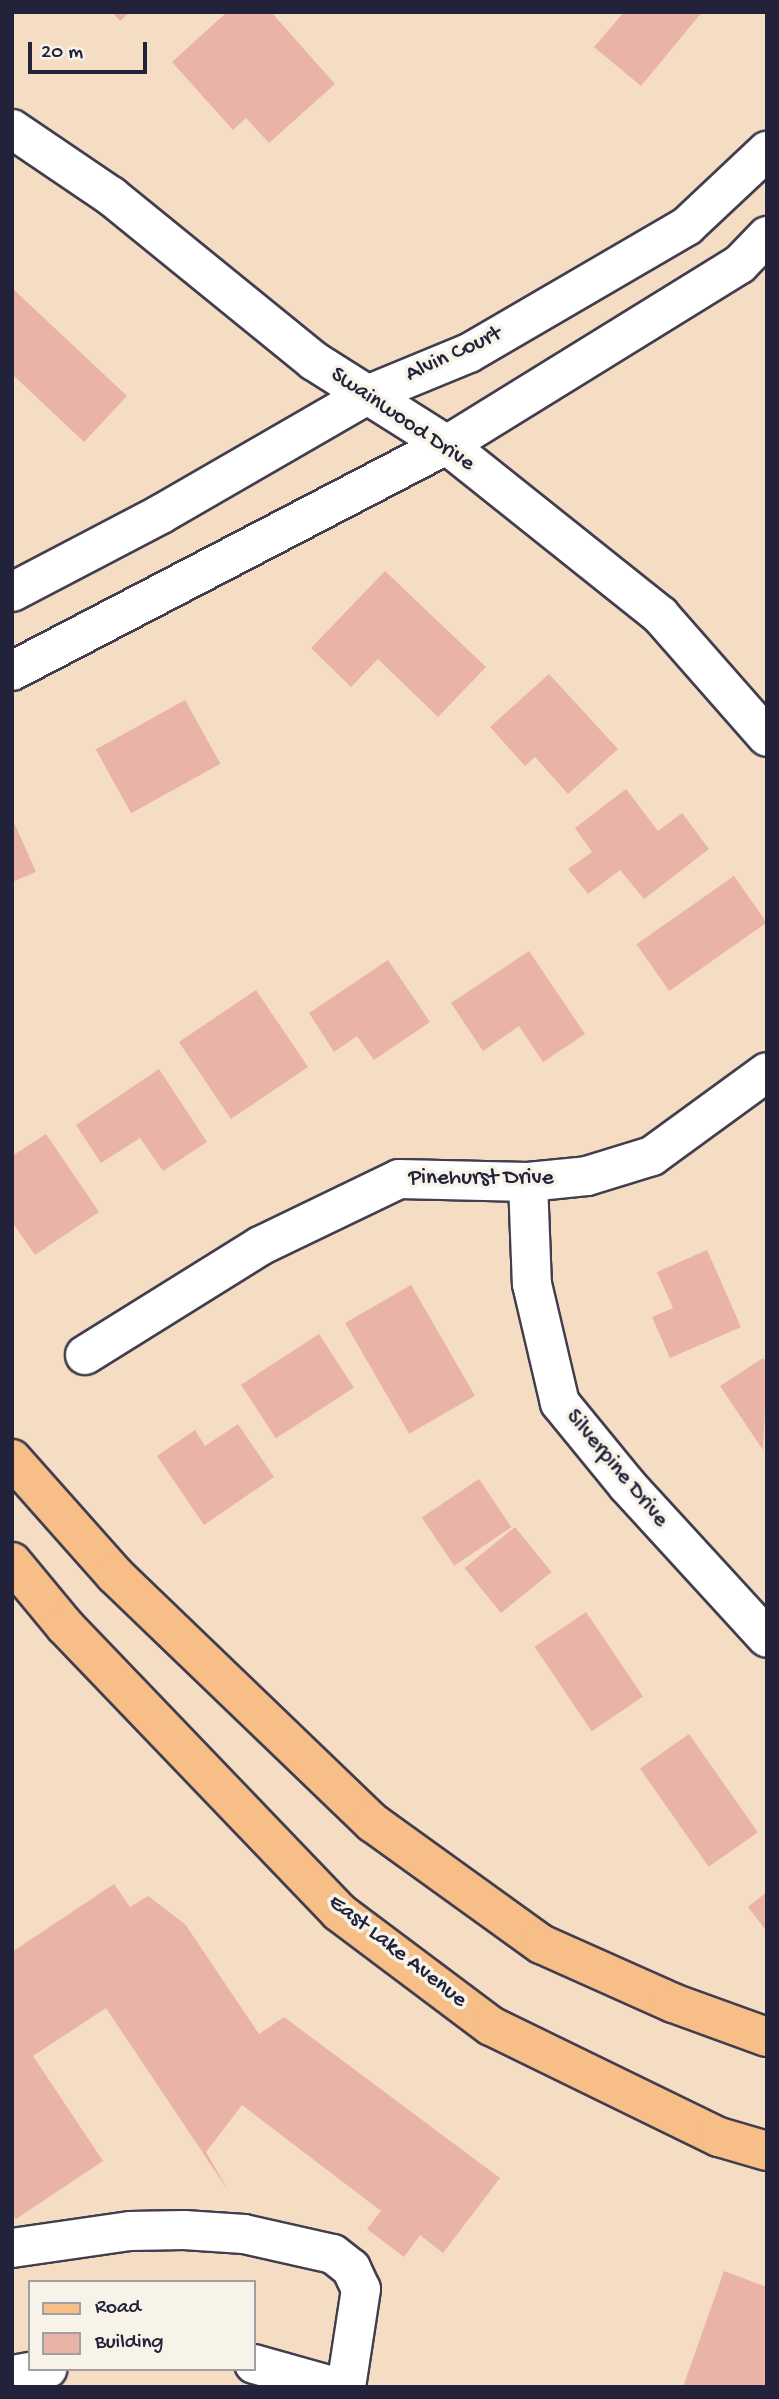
<!DOCTYPE html>
<style>
body{margin:0}
#map{position:relative;width:779px;height:2399px;overflow:hidden;background:#f4ddc2;font-family:"Gochi Hand",sans-serif}
div>[style]{position:absolute}
.building>*{inset:0;background:#eab3a7;transform-origin:0 0}
.roads{filter:drop-shadow(2px 0 #423e4f) drop-shadow(-2px 0 #423e4f) drop-shadow(0 2px #423e4f) drop-shadow(0 -2px #423e4f)}
.minor>*{height:38px;margin:-19px;padding:0 19px;transform-origin:19px;border-radius:19px;background:#fff}
.major>*{height:38px;margin:-19px;padding:0 19px;transform-origin:19px;border-radius:19px;background:#f7be87}
span{translate:-50% -50%;white-space:nowrap;text-align:center;line-height:1.15;-webkit-text-stroke:7px #f7f3e8;paint-order:stroke}
.street-label{font-size:23px;color:#22223b}
.frame{position:absolute;inset:0;border:14px solid #22223b;pointer-events:none}
.legend{position:absolute;left:28px;top:2280px;width:228px;height:91px;box-sizing:border-box;background:#f7f3e8;border:2px solid #a29fa3;margin:0;padding:9px 12px;list-style:none;font-size:21px;color:#22223b}
.legend li{display:flex;align-items:center;gap:14px;height:35px}
.legend b{width:35px;border:2px solid #a29fa3}
.scale{position:absolute;left:28px;top:42px;width:119px;height:32px;box-sizing:border-box;border:4px solid #22223b;border-top:0;padding-left:9px;font-size:21px;line-height:24px;white-space:nowrap;color:#22223b;-webkit-text-stroke:5px #f7f3e8;paint-order:stroke}
</style>
<div id="map">
<div class="building">
<div style="clip-path:polygon(112px 12px,130px 12px,120px 21px)"></div>
<div style="clip-path:polygon(227px 12px,271px 12px,335px 84px,269px 143px,246px 118px,233px 130px,172px 62px)"></div>
<div style="clip-path:polygon(624px 12px,702px 12px,641px 86px,594px 47px)"></div>
<div style="clip-path:polygon(12px 288px,127px 396px,84px 442px,12px 374px)"></div>
<div style="clip-path:polygon(385px 571px,486px 667px,438px 717px,378px 659px,351px 687px,311px 648px)"></div>
<div style="clip-path:polygon(549px 674px,618px 749px,568px 794px,535px 757px,525px 766px,490px 727px)"></div>
<div style="left:185px;top:700px;width:73px;height:102px;rotate:61deg"></div>
<div style="clip-path:polygon(626px 789px,658px 831px,682px 813px,709px 849px,644px 899px,620px 870px,588px 894px,568px 869px,592px 852px,575px 828px)"></div>
<div style="clip-path:polygon(12px 818px,36px 872px,12px 882px)"></div>
<div style="left:734px;top:876px;width:57px;height:119px;rotate:55deg"></div>
<div style="clip-path:polygon(529px 951px,585px 1034px,543px 1062px,519px 1026px,483px 1051px,451px 1003px)"></div>
<div style="clip-path:polygon(388px 960px,430px 1022px,374px 1060px,357px 1036px,334px 1052px,309px 1013px)"></div>
<div style="left:256px;top:990px;width:93px;height:93px;rotate:56deg"></div>
<div style="clip-path:polygon(159px 1069px,207px 1142px,163px 1171px,140px 1138px,101px 1163px,76px 1125px)"></div>
<div style="clip-path:polygon(46px 1134px,99px 1212px,35px 1255px,12px 1222px,12px 1156px)"></div>
<div style="clip-path:polygon(707px 1250px,741px 1327px,670px 1358px,652px 1317px,673px 1308px,657px 1272px)"></div>
<div style="left:411px;top:1285px;width:128px;height:76px;rotate:60deg"></div>
<div style="left:319px;top:1334px;width:64px;height:93px;rotate:57deg"></div>
<div style="clip-path:polygon(763px 1358px,767px 1363px,763px 1450px,720px 1386px)"></div>
<div style="clip-path:polygon(238px 1424px,274px 1477px,204px 1525px,157px 1456px,195px 1430px,205px 1446px)"></div>
<div style="left:479px;top:1479px;width:58px;height:69px;rotate:56deg"></div>
<div style="left:515px;top:1527px;width:58px;height:65px;rotate:51deg"></div>
<div style="left:586px;top:1612px;width:102px;height:62px;rotate:56deg"></div>
<div style="left:689px;top:1734px;width:120px;height:60px;rotate:55deg"></div>
<div style="clip-path:polygon(114px 1884px,130px 1907px,148px 1896px,185px 1924px,259px 2034px,284px 2017px,500px 2178px,443px 2253px,420px 2235px,404px 2257px,367px 2229px,381px 2211px,242px 2105px,206px 2152px,229px 2192px,106px 2008px,33px 2056px,103px 2161px,16px 2219px,12px 2213px,12px 1952px)"></div>
<div style="clip-path:polygon(767px 1892px,767px 1932px,748px 1907px)"></div>
<div style="clip-path:polygon(724px 2271px,767px 2287px,767px 2387px,683px 2387px)"></div>
</div>
<div class="roads">
<div class="minor">
<div style="left:12px;top:129px;width:120px;rotate:34.1deg"></div>
<div style="left:111px;top:196px;width:262px;rotate:39.1deg"></div>
<div style="left:314px;top:361px;width:157px;rotate:32.3deg"></div>
<div style="left:447px;top:445px;width:273px;rotate:38.6deg"></div>
<div style="left:660px;top:615px;width:162px;rotate:48.7deg"></div>
<div style="left:12px;top:592px;width:168px;rotate:-27.6deg"></div>
<div style="left:161px;top:514px;width:238px;rotate:-30deg"></div>
<div style="left:367px;top:395px;width:110px;rotate:-22.4deg"></div>
<div style="left:469px;top:353px;width:252px;rotate:-30.2deg"></div>
<div style="left:687px;top:226px;width:110px;rotate:-43.2deg"></div>
<div style="left:12px;top:671px;width:490px;rotate:-27.5deg"></div>
<div style="left:447px;top:445px;width:344px;rotate:-31.7deg"></div>
<div style="left:740px;top:264px;width:39px;rotate:-46deg"></div>
<div style="left:528px;top:1182px;width:102px;rotate:87.8deg"></div>
<div style="left:532px;top:1284px;width:122px;rotate:76.8deg"></div>
<div style="left:560px;top:1403px;width:106px;rotate:50.7deg"></div>
<div style="left:627px;top:1485px;width:207px;rotate:47.5deg"></div>
<div style="left:85px;top:1355px;width:206px;rotate:-31.9deg"></div>
<div style="left:260px;top:1246px;width:154px;rotate:-25.7deg"></div>
<div style="left:399px;top:1179px;width:129px;rotate:1.3deg"></div>
<div style="left:528px;top:1182px;width:59px;rotate:-5.8deg"></div>
<div style="left:587px;top:1176px;width:68px;rotate:-17.1deg"></div>
<div style="left:652px;top:1156px;width:142px;rotate:-36.1deg"></div>
<div style="left:12px;top:2248px;width:119px;rotate:-8.2deg"></div>
<div style="left:130px;top:2231px;width:54px;rotate:-1.1deg"></div>
<div style="left:184px;top:2230px;width:60px;rotate:3.8deg"></div>
<div style="left:244px;top:2234px;width:91px;rotate:12.7deg"></div>
<div style="left:333px;top:2254px;width:23px;rotate:38deg"></div>
<div style="left:351px;top:2268px;width:23px;rotate:65deg"></div>
<div style="left:361px;top:2289px;width:99px;rotate:98.7deg"></div>
<div style="left:254px;top:2364px;width:85px;rotate:15.7deg"></div>
<div style="left:12px;top:2375px;width:36px;rotate:-10deg"></div>
</div>
<div class="major">
<div style="left:12px;top:1459px;width:155px;rotate:48.4deg"></div>
<div style="left:115px;top:1575px;width:358px;rotate:43.9deg"></div>
<div style="left:373px;top:1823px;width:207px;rotate:35.8deg"></div>
<div style="left:541px;top:1944px;width:145px;rotate:24.1deg"></div>
<div style="left:673px;top:2003px;width:100px;rotate:19.9deg"></div>
<div style="left:12px;top:1562px;width:83px;rotate:50.4deg"></div>
<div style="left:65px;top:1626px;width:396px;rotate:46.2deg"></div>
<div style="left:339px;top:1912px;width:190px;rotate:36.9deg"></div>
<div style="left:491px;top:2026px;width:254px;rotate:26deg"></div>
<div style="left:719px;top:2137px;width:50px;rotate:16.3deg"></div>
</div>
</div>
<div class="street-label">
<span style="left:454px;top:355px;rotate:-25deg">Alvin Court</span>
<span style="left:402px;top:420px;rotate:34deg">Swainwood Drive</span>
<span style="left:481px;top:1179px">Pinehurst Drive</span>
<span style="left:616px;top:1469px;rotate:50deg">Silverpine Drive</span>
<span style="left:397px;top:1952px;rotate:38deg">East Lake Avenue</span>
</div>
<div class="frame"></div>
<ul class="legend">
<li><b style="height:9px;background:#f7be87"></b>Road</li>
<li><b style="height:19px;background:#eab3a7"></b>Building</li>
</ul>
<div class="scale">20 m</div>
</div>
